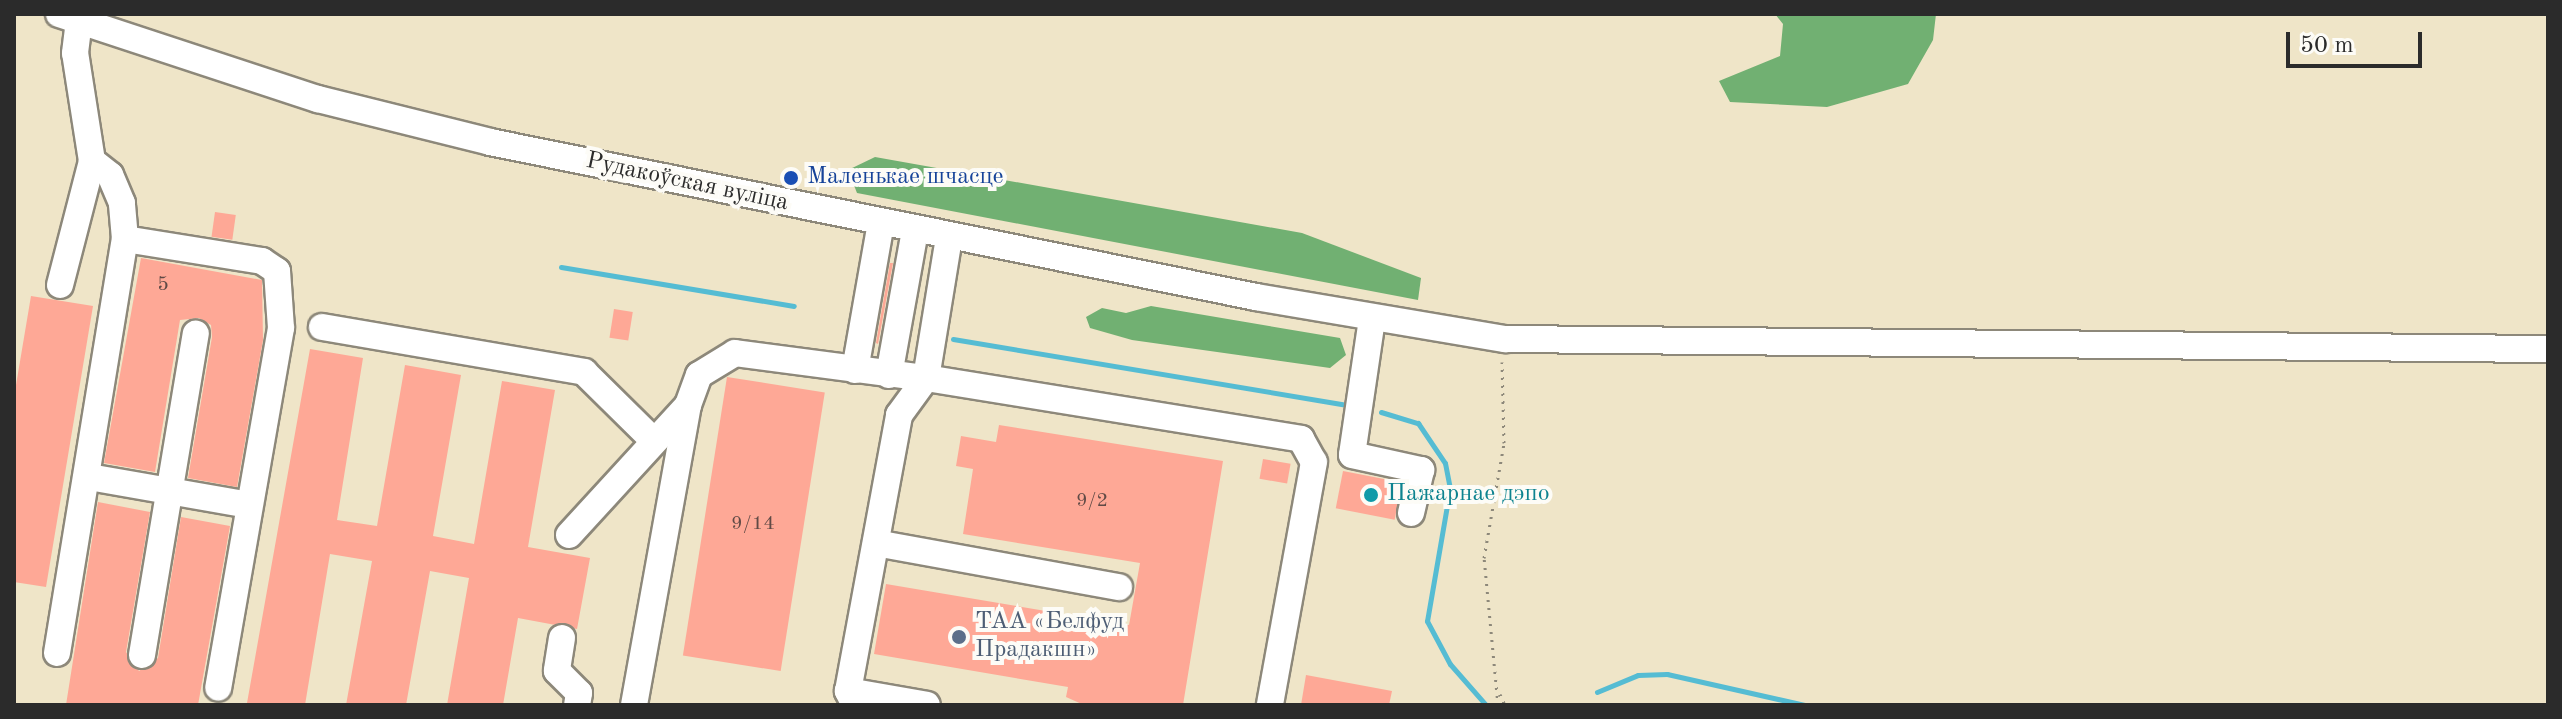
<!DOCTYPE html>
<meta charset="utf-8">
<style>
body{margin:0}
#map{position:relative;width:2562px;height:719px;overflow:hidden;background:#efe5c8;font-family:"Old Standard TT",serif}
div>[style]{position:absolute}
.forest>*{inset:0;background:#71b072}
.stream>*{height:5px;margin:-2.5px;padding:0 2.5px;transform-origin:2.5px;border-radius:2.5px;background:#55bcd3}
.building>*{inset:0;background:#fea896;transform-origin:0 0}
.path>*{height:3px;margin-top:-1.5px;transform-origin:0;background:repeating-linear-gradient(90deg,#8d887a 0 2px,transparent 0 8px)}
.roads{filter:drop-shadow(2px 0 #8d887a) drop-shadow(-2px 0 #8d887a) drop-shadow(0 2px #8d887a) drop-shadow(0 -2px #8d887a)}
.minor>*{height:26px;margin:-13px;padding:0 13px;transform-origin:13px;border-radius:13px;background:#fff}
.dots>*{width:22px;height:22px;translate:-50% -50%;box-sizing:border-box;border:4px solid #fdfcf7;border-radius:50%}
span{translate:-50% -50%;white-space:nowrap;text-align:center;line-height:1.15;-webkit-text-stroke:8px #fdfcf7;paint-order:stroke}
.number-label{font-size:20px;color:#604a46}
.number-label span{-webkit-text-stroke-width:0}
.transit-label{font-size:24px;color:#164399}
.left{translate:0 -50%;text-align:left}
.street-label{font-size:24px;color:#2b2b2b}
.culture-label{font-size:24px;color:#0d838f}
.service-label{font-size:24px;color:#4e5e75}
.frame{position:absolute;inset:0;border:16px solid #2b2b2b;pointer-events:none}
.scale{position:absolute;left:2286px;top:32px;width:136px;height:36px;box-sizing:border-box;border:4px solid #2b2b2b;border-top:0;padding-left:10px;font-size:24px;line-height:28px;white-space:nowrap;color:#2b2b2b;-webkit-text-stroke:6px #fdfcf7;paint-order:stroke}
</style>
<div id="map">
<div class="forest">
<div style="clip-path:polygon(1775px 14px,1936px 14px,1933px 40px,1908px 84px,1827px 107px,1730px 102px,1719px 81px,1780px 56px,1783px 24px)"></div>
<div style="clip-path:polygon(875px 157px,1302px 233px,1421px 278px,1418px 300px,857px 193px,848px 170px)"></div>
<div style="clip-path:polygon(1151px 306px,1340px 338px,1346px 355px,1330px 368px,1132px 340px,1090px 328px,1086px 317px,1102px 308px,1126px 313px)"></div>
</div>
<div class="stream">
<div style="left:561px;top:267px;width:236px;rotate:9.5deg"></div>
<div style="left:953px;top:339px;width:395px;rotate:9.5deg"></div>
<div style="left:1381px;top:412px;width:39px;rotate:17deg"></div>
<div style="left:1418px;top:423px;width:48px;rotate:56deg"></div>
<div style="left:1445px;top:463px;width:25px;rotate:79deg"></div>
<div style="left:1450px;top:488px;width:135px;rotate:99.8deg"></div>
<div style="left:1427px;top:621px;width:49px;rotate:61.9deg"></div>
<div style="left:1450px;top:664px;width:55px;rotate:48.7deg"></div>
<div style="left:1597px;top:692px;width:44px;rotate:-22.5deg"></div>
<div style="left:1638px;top:675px;width:29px;rotate:-2deg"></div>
<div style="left:1667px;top:674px;width:141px;rotate:12.7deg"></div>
</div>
<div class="building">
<div style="left:215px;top:212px;width:21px;height:25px;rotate:8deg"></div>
<div style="clip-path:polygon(141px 258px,262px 280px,263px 340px,237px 487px,188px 478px,212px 337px,211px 325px,199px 318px,180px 320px,155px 472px,104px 463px)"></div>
<div style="clip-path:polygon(890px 263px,893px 263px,878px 344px,876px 343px)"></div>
<div style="clip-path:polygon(31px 296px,93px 306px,46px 587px,14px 582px,14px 397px)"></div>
<div style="left:614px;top:309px;width:19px;height:29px;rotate:9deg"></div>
<div style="clip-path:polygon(310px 349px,363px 358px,337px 520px,377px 526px,405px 365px,461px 375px,433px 536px,474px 544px,502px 381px,555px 390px,528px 547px,590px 558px,577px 629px,518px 618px,503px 705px,447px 705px,469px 578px,430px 571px,406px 705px,346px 705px,372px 561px,330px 554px,305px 705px,247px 703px)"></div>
<div style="left:727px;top:377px;width:99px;height:282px;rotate:9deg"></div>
<div style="clip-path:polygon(999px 425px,1223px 461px,1183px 705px,1084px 705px,1066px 697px,1068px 687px,874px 654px,886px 584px,1129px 625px,1140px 563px,963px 534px,973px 469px,956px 466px,961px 436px,996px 442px)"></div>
<div style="left:1263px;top:459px;width:28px;height:20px;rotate:10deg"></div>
<div style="left:1343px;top:471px;width:60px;height:38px;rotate:11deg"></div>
<div style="clip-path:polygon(98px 502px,150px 512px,126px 652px,139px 671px,158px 658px,181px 517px,230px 526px,198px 705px,66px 705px)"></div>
<div style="clip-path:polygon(1306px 675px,1392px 691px,1389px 705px,1301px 705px)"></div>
</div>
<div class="path">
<div style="left:1500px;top:694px;width:12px;rotate:66deg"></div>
<div style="left:1498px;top:705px;width:148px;rotate:-95.4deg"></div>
<div style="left:1484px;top:558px;width:117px;rotate:-80.1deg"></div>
<div style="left:1504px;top:443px;width:81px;rotate:-91.4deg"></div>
</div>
<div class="roads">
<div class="minor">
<div style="left:59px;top:14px;width:273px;rotate:18.2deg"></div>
<div style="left:318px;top:99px;width:177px;rotate:14deg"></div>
<div style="left:490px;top:142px;width:782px;rotate:11.44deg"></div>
<div style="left:1256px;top:297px;width:253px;rotate:9.6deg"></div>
<div style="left:1505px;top:339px;width:1043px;rotate:0.55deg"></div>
<div style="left:125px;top:239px;width:139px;rotate:9.1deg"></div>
<div style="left:262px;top:261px;width:18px;rotate:34deg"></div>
<div style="left:277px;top:271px;width:57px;rotate:86deg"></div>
<div style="left:281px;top:328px;width:365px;rotate:99.9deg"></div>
<div style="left:60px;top:285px;width:128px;rotate:-75.5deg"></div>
<div style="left:92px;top:161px;width:109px;rotate:-98.9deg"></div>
<div style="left:75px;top:53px;width:31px;rotate:-83deg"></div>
<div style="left:1372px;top:319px;width:137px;rotate:98.4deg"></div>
<div style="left:1352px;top:455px;width:71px;rotate:12.3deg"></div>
<div style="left:1421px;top:470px;width:44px;rotate:103.1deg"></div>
<div style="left:322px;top:327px;width:266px;rotate:9.7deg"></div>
<div style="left:584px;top:372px;width:94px;rotate:44.6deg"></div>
<div style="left:855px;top:370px;width:149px;rotate:-80deg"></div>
<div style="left:889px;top:375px;width:147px;rotate:-79.8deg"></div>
<div style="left:89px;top:477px;width:162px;rotate:9.9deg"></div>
<div style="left:569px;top:535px;width:176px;rotate:-47.5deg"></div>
<div style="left:688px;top:405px;width:32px;rotate:-70deg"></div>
<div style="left:699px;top:375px;width:42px;rotate:-31.4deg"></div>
<div style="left:735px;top:353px;width:193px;rotate:7.5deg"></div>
<div style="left:926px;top:378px;width:143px;rotate:-80.7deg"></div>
<div style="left:876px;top:543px;width:247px;rotate:10.3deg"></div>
<div style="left:562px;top:638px;width:33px;rotate:99deg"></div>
<div style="left:557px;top:671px;width:31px;rotate:45deg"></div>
<div style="left:579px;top:693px;width:12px;rotate:99deg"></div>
<div style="left:57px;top:653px;width:420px;rotate:-80.7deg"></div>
<div style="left:125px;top:239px;width:36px;rotate:-95deg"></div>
<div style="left:122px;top:203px;width:30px;rotate:-113deg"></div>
<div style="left:110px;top:175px;width:23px;rotate:-142deg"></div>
<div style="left:142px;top:655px;width:326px;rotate:-80.5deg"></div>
<div style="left:848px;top:691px;width:80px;rotate:10deg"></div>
<div style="left:634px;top:705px;width:305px;rotate:-79.8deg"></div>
<div style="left:855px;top:705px;width:16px;rotate:-117deg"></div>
<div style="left:848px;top:691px;width:281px;rotate:-79.5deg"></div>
<div style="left:899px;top:415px;width:46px;rotate:-53.9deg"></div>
<div style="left:926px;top:378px;width:380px;rotate:9.2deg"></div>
<div style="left:1301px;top:439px;width:26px;rotate:61deg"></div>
<div style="left:1314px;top:462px;width:247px;rotate:100.3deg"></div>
</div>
</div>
<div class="dots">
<div style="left:791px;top:178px;background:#1a4fb4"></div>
<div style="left:1371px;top:495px;background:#0f9aa8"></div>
<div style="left:959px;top:637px;background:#5c6f8a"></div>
</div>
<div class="number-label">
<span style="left:163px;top:285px">5</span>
<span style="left:1092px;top:501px">9/2</span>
<span style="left:753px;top:524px">9/14</span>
</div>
<div class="transit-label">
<span class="left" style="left:807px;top:178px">Маленькае шчасце</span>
</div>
<div class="street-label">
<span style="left:687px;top:183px;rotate:12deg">Рудакоўская вуліца</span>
</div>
<div class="culture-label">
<span class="left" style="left:1387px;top:495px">Пажарнае дэпо</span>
</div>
<div class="service-label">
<span class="left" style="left:975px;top:637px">ТАА «Белфуд<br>Прадакшн»</span>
</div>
<div class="frame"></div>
<div class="scale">50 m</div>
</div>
